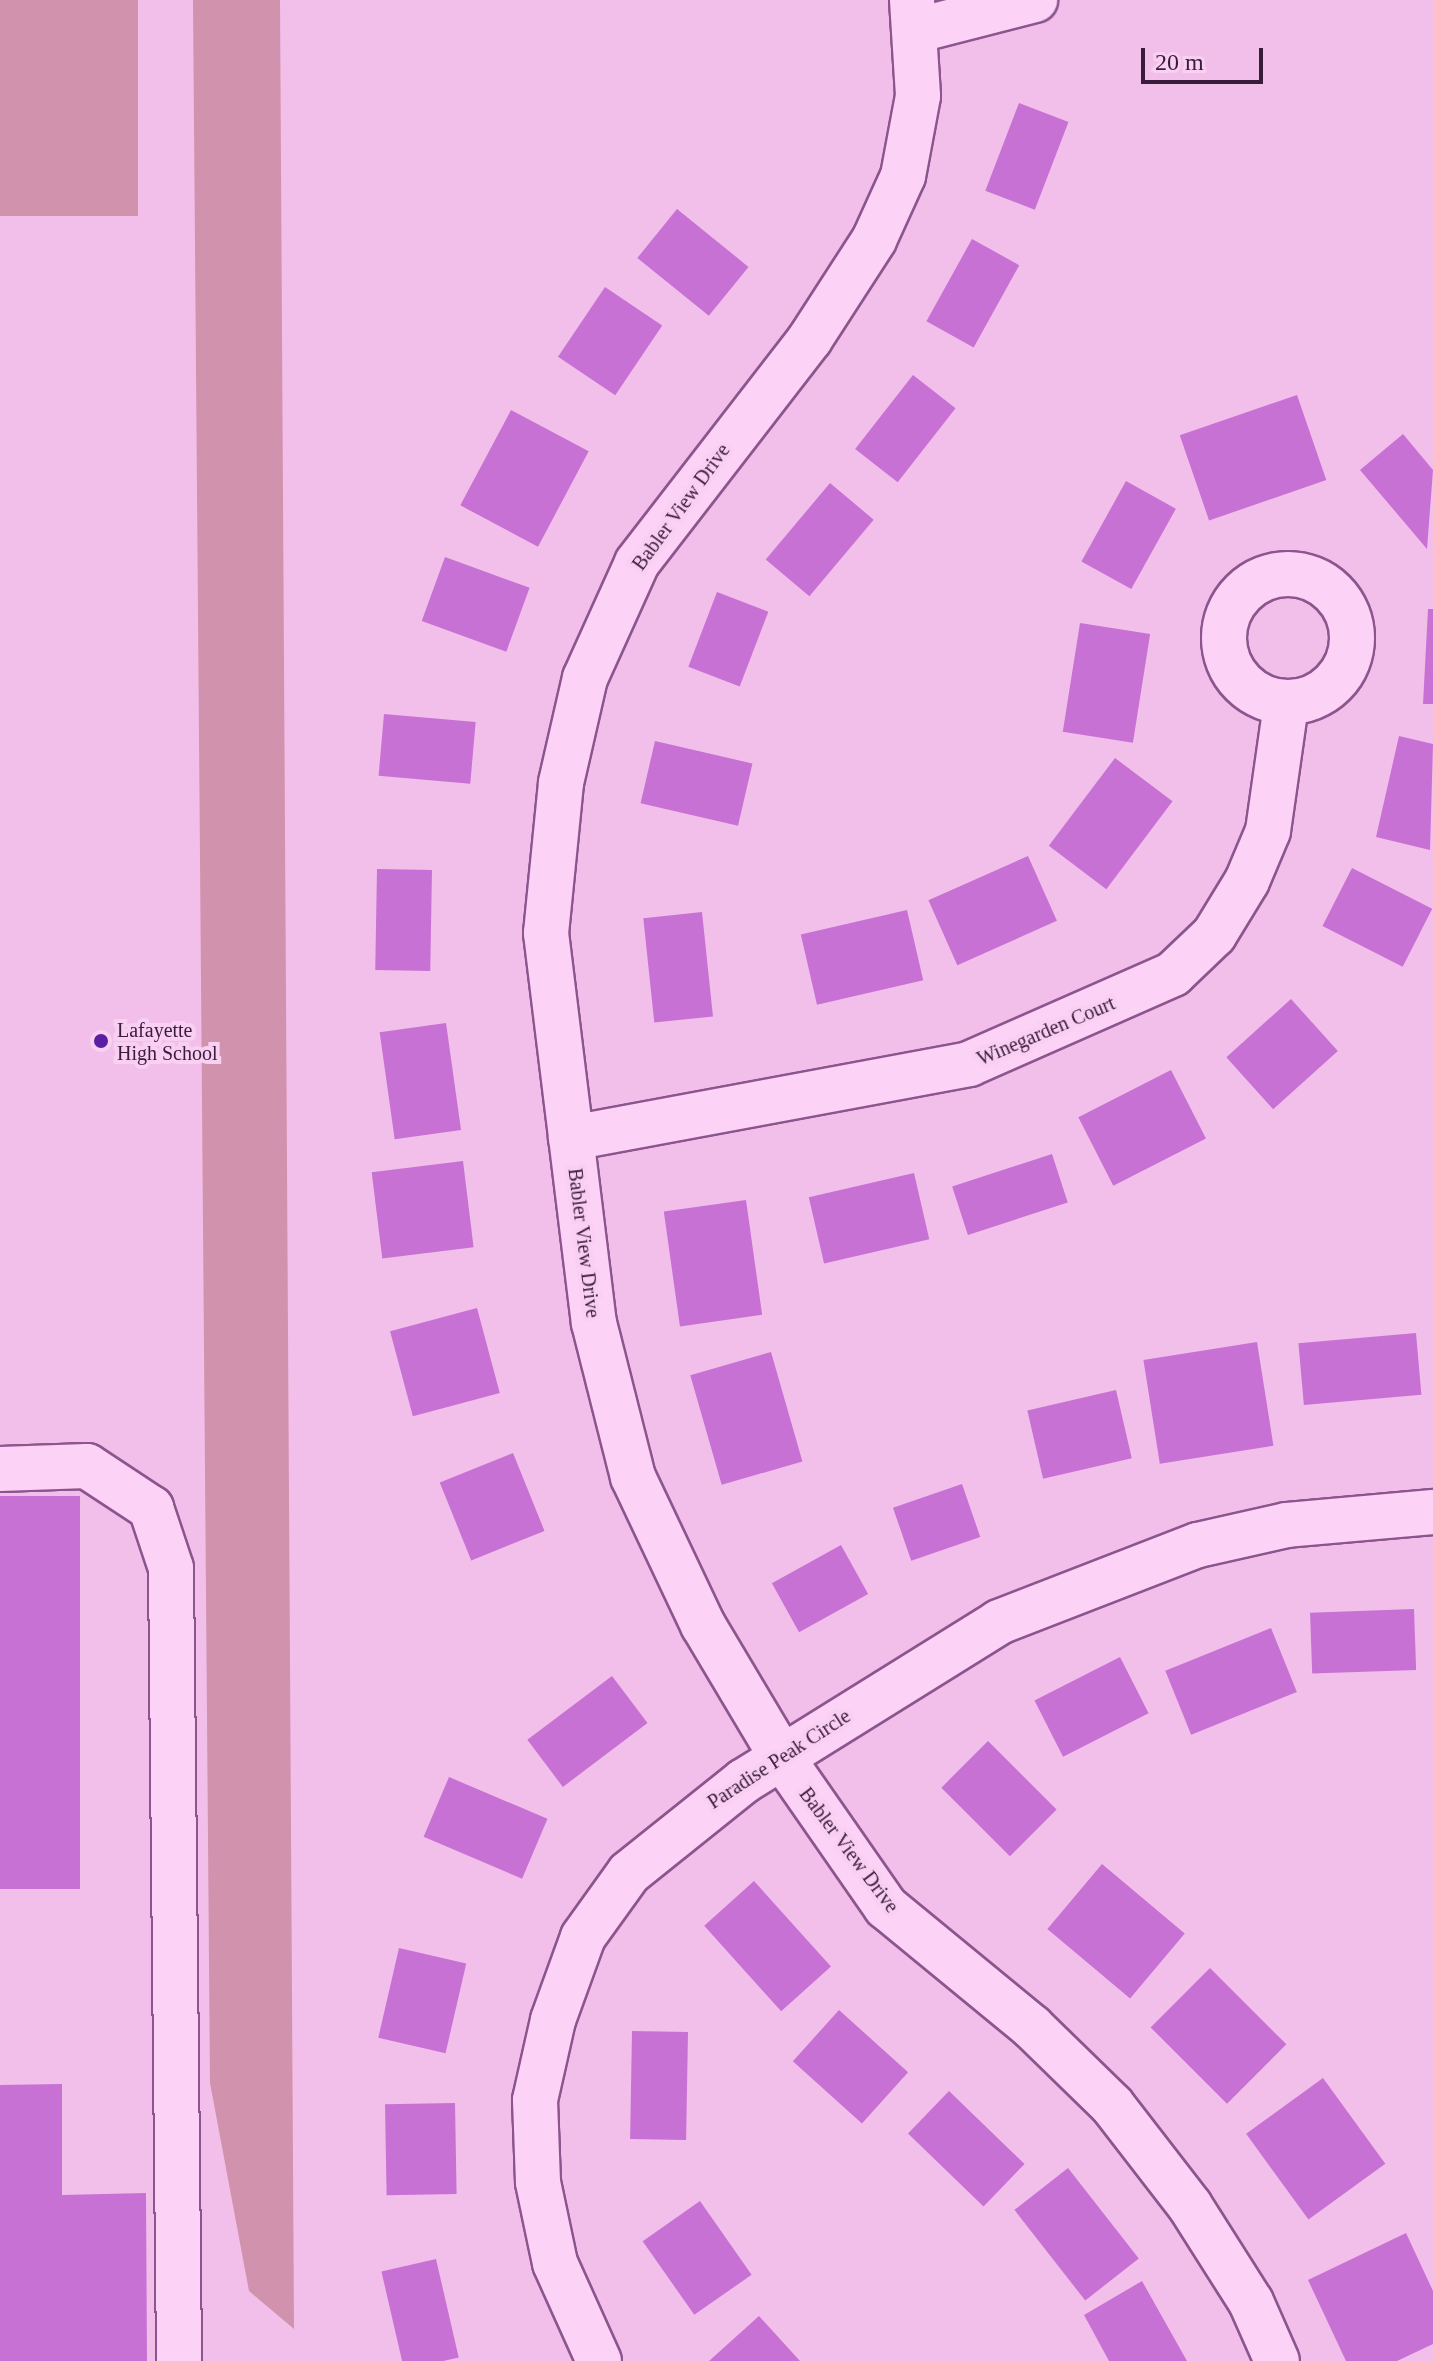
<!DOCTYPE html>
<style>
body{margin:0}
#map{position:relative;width:1433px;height:2361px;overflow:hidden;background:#f2bfea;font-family:Georgia,serif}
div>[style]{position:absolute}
.green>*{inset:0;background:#d192ad;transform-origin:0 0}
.building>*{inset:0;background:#c771d4;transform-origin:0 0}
.roads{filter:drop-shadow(2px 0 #8c558d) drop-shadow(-2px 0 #8c558d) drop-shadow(0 2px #8c558d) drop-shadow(0 -2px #8c558d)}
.minor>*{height:44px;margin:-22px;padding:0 22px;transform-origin:22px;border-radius:22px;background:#fcd3f6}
.minor>.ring{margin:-22px;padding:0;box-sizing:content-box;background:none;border:44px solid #fcd3f6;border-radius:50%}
.dots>*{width:22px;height:22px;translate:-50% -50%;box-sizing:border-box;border:4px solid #f9cff2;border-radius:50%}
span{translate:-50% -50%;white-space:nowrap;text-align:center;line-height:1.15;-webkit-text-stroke:8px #f9cff2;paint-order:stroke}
.street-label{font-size:20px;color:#391b3b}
.poi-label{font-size:20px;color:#391b3b}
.left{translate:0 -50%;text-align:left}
.scale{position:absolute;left:1141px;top:48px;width:122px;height:36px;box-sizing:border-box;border:4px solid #391b3b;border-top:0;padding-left:10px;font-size:24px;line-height:28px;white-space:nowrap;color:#391b3b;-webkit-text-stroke:6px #f9cff2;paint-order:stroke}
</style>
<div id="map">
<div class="green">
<div style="left:0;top:0;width:138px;height:216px"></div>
<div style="clip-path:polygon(193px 0,280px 0,294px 2329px,249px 2291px,210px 2083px)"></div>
</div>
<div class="building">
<div style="left:1019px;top:103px;width:53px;height:94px;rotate:21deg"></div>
<div style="left:677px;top:209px;width:92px;height:63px;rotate:39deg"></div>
<div style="left:972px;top:239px;width:54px;height:94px;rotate:29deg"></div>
<div style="left:605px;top:287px;width:69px;height:84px;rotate:34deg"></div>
<div style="left:913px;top:375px;width:54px;height:94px;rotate:38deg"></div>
<div style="left:1297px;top:395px;width:90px;height:124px;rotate:71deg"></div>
<div style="left:511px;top:410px;width:88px;height:108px;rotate:28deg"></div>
<div style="clip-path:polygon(1403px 434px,1433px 470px,1427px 549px,1360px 470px)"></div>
<div style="left:1126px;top:481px;width:57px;height:92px;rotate:29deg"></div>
<div style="left:830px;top:483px;width:57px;height:100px;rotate:40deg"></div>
<div style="left:445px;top:557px;width:90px;height:68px;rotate:20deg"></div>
<div style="left:717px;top:592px;width:55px;height:80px;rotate:21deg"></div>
<div style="clip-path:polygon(1428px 609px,1433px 609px,1433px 704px,1423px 704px)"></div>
<div style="left:1080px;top:623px;width:71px;height:110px;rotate:9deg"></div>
<div style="left:384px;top:714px;width:92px;height:62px;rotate:5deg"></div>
<div style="clip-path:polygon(1399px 736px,1433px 744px,1430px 850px,1376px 837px)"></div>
<div style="left:655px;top:741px;width:100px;height:64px;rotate:13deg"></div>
<div style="left:1115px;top:758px;width:72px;height:110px;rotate:37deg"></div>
<div style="left:1028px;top:856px;width:71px;height:109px;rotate:66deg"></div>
<div style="left:1352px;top:868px;width:90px;height:65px;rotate:27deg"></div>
<div style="left:377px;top:869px;width:55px;height:101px;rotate:1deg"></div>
<div style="left:907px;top:910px;width:72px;height:109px;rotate:77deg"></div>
<div style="left:702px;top:912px;width:105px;height:59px;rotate:84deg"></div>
<div style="left:1291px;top:999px;width:70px;height:87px;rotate:48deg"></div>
<div style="left:446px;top:1023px;width:108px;height:67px;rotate:82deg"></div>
<div style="left:1171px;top:1070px;width:77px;height:104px;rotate:63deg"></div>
<div style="left:1052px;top:1154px;width:51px;height:105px;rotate:72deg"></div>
<div style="left:463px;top:1161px;width:87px;height:92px;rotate:83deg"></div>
<div style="left:914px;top:1173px;width:68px;height:108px;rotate:77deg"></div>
<div style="left:746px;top:1200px;width:116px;height:83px;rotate:82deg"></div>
<div style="left:477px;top:1308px;width:88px;height:90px;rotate:75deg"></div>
<div style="left:1416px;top:1333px;width:62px;height:118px;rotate:85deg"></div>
<div style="left:1257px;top:1342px;width:105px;height:115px;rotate:81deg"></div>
<div style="left:771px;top:1352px;width:114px;height:84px;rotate:74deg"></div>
<div style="left:1116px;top:1390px;width:70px;height:91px;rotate:77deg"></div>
<div style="left:513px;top:1453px;width:84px;height:79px;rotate:68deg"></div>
<div style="left:962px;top:1484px;width:56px;height:73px;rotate:71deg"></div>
<div style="left:80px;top:1496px;width:393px;height:80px;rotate:90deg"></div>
<div style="left:841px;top:1545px;width:56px;height:79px;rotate:61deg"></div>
<div style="left:1414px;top:1609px;width:61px;height:104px;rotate:88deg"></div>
<div style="left:1271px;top:1628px;width:69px;height:114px;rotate:68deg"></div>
<div style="left:1120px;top:1657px;width:63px;height:96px;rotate:63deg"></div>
<div style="left:612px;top:1676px;width:59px;height:106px;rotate:53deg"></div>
<div style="left:988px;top:1741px;width:97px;height:66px;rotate:45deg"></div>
<div style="left:449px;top:1777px;width:107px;height:65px;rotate:23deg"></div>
<div style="left:1102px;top:1864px;width:108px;height:85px;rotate:40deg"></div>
<div style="left:754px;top:1881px;width:115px;height:67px;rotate:48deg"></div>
<div style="left:399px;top:1948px;width:69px;height:92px;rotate:13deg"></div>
<div style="left:1210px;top:1968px;width:108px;height:84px;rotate:45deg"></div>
<div style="left:839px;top:2010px;width:93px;height:69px;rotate:42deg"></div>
<div style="left:632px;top:2031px;width:56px;height:108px;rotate:1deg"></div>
<div style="left:1323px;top:2078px;width:106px;height:95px;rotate:54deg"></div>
<div style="clip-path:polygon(62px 2084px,62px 2195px,146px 2193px,147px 2361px,0 2361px,0 2085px)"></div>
<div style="left:949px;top:2091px;width:105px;height:59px;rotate:44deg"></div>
<div style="left:455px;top:2103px;width:91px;height:70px;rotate:89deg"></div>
<div style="left:1068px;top:2168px;width:115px;height:68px;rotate:52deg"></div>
<div style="left:700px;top:2201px;width:90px;height:70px;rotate:55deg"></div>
<div style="clip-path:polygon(1406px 2233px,1433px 2291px,1433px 2344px,1397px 2361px,1346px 2361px,1308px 2280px)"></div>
<div style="left:436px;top:2259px;width:101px;height:56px;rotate:77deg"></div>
<div style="clip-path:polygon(1142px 2281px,1187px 2361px,1109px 2361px,1084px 2315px)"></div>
<div style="clip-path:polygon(759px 2316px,800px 2361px,709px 2361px)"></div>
</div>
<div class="roads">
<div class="minor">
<div style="left:912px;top:0;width:96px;rotate:86.4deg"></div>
<div style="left:918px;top:96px;width:81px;rotate:100.6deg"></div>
<div style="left:903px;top:176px;width:70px;rotate:114.4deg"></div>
<div style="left:874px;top:240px;width:118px;rotate:122.9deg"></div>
<div style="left:810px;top:339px;width:283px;rotate:127.7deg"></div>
<div style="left:637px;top:563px;width:126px;rotate:114.3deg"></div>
<div style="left:585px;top:678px;width:108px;rotate:102.9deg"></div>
<div style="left:561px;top:783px;width:151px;rotate:95.7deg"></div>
<div style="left:546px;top:933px;width:393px;rotate:83deg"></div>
<div style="left:594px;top:1323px;width:159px;rotate:75.8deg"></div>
<div style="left:633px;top:1477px;width:164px;rotate:64.7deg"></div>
<div style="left:703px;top:1625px;width:152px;rotate:59.2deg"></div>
<div style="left:781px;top:1756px;width:184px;rotate:55.2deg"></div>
<div style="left:886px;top:1907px;width:189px;rotate:39.4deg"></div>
<div style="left:1032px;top:2027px;width:112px;rotate:44.3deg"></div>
<div style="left:1112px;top:2105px;width:128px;rotate:52.3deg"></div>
<div style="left:1190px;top:2206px;width:114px;rotate:57.6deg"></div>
<div style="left:1251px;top:2302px;width:64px;rotate:66.2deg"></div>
<div style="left:918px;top:30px;width:121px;rotate:-14.4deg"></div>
<div class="ring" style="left:1224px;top:574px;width:84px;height:84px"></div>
<div style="left:571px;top:1138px;width:405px;rotate:-10.5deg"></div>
<div style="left:969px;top:1064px;width:223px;rotate:-23.8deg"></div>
<div style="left:1173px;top:974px;width:57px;rotate:-43.6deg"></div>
<div style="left:1214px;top:935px;width:63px;rotate:-58.6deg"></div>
<div style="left:1247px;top:881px;width:54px;rotate:-67.2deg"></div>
<div style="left:1268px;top:831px;width:128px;rotate:-81.9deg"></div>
<div style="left:0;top:1469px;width:87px;rotate:-2deg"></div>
<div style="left:87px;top:1466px;width:77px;rotate:33.3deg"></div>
<div style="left:151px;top:1508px;width:63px;rotate:71.6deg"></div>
<div style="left:171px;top:1568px;width:793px;rotate:89.42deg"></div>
<div style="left:599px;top:2361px;width:107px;rotate:-114.2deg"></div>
<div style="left:555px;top:2263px;width:83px;rotate:-101.9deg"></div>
<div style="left:538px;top:2182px;width:82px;rotate:-92.1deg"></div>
<div style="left:535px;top:2100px;width:82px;rotate:-77.3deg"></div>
<div style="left:553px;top:2020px;width:88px;rotate:-70.1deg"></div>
<div style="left:583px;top:1937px;width:79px;rotate:-54.3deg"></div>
<div style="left:629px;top:1873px;width:147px;rotate:-38.7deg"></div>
<div style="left:744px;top:1781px;width:301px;rotate:-31.9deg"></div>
<div style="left:999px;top:1622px;width:213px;rotate:-21.2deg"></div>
<div style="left:1198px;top:1545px;width:91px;rotate:-12.7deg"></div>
<div style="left:1287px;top:1525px;width:147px;rotate:-5.1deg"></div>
</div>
</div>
<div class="dots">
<div style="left:101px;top:1041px;background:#5a1fa2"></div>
</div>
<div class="street-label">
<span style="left:681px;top:507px;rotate:-54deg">Babler View Drive</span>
<span style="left:1046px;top:1031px;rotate:-23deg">Winegarden Court</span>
<span style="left:584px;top:1243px;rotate:83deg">Babler View Drive</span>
<span style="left:779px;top:1759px;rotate:-33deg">Paradise Peak Circle</span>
<span style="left:849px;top:1850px;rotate:53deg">Babler View Drive</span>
</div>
<div class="poi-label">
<span class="left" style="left:117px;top:1042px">Lafayette<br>High School</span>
</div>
<div class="scale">20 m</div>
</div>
